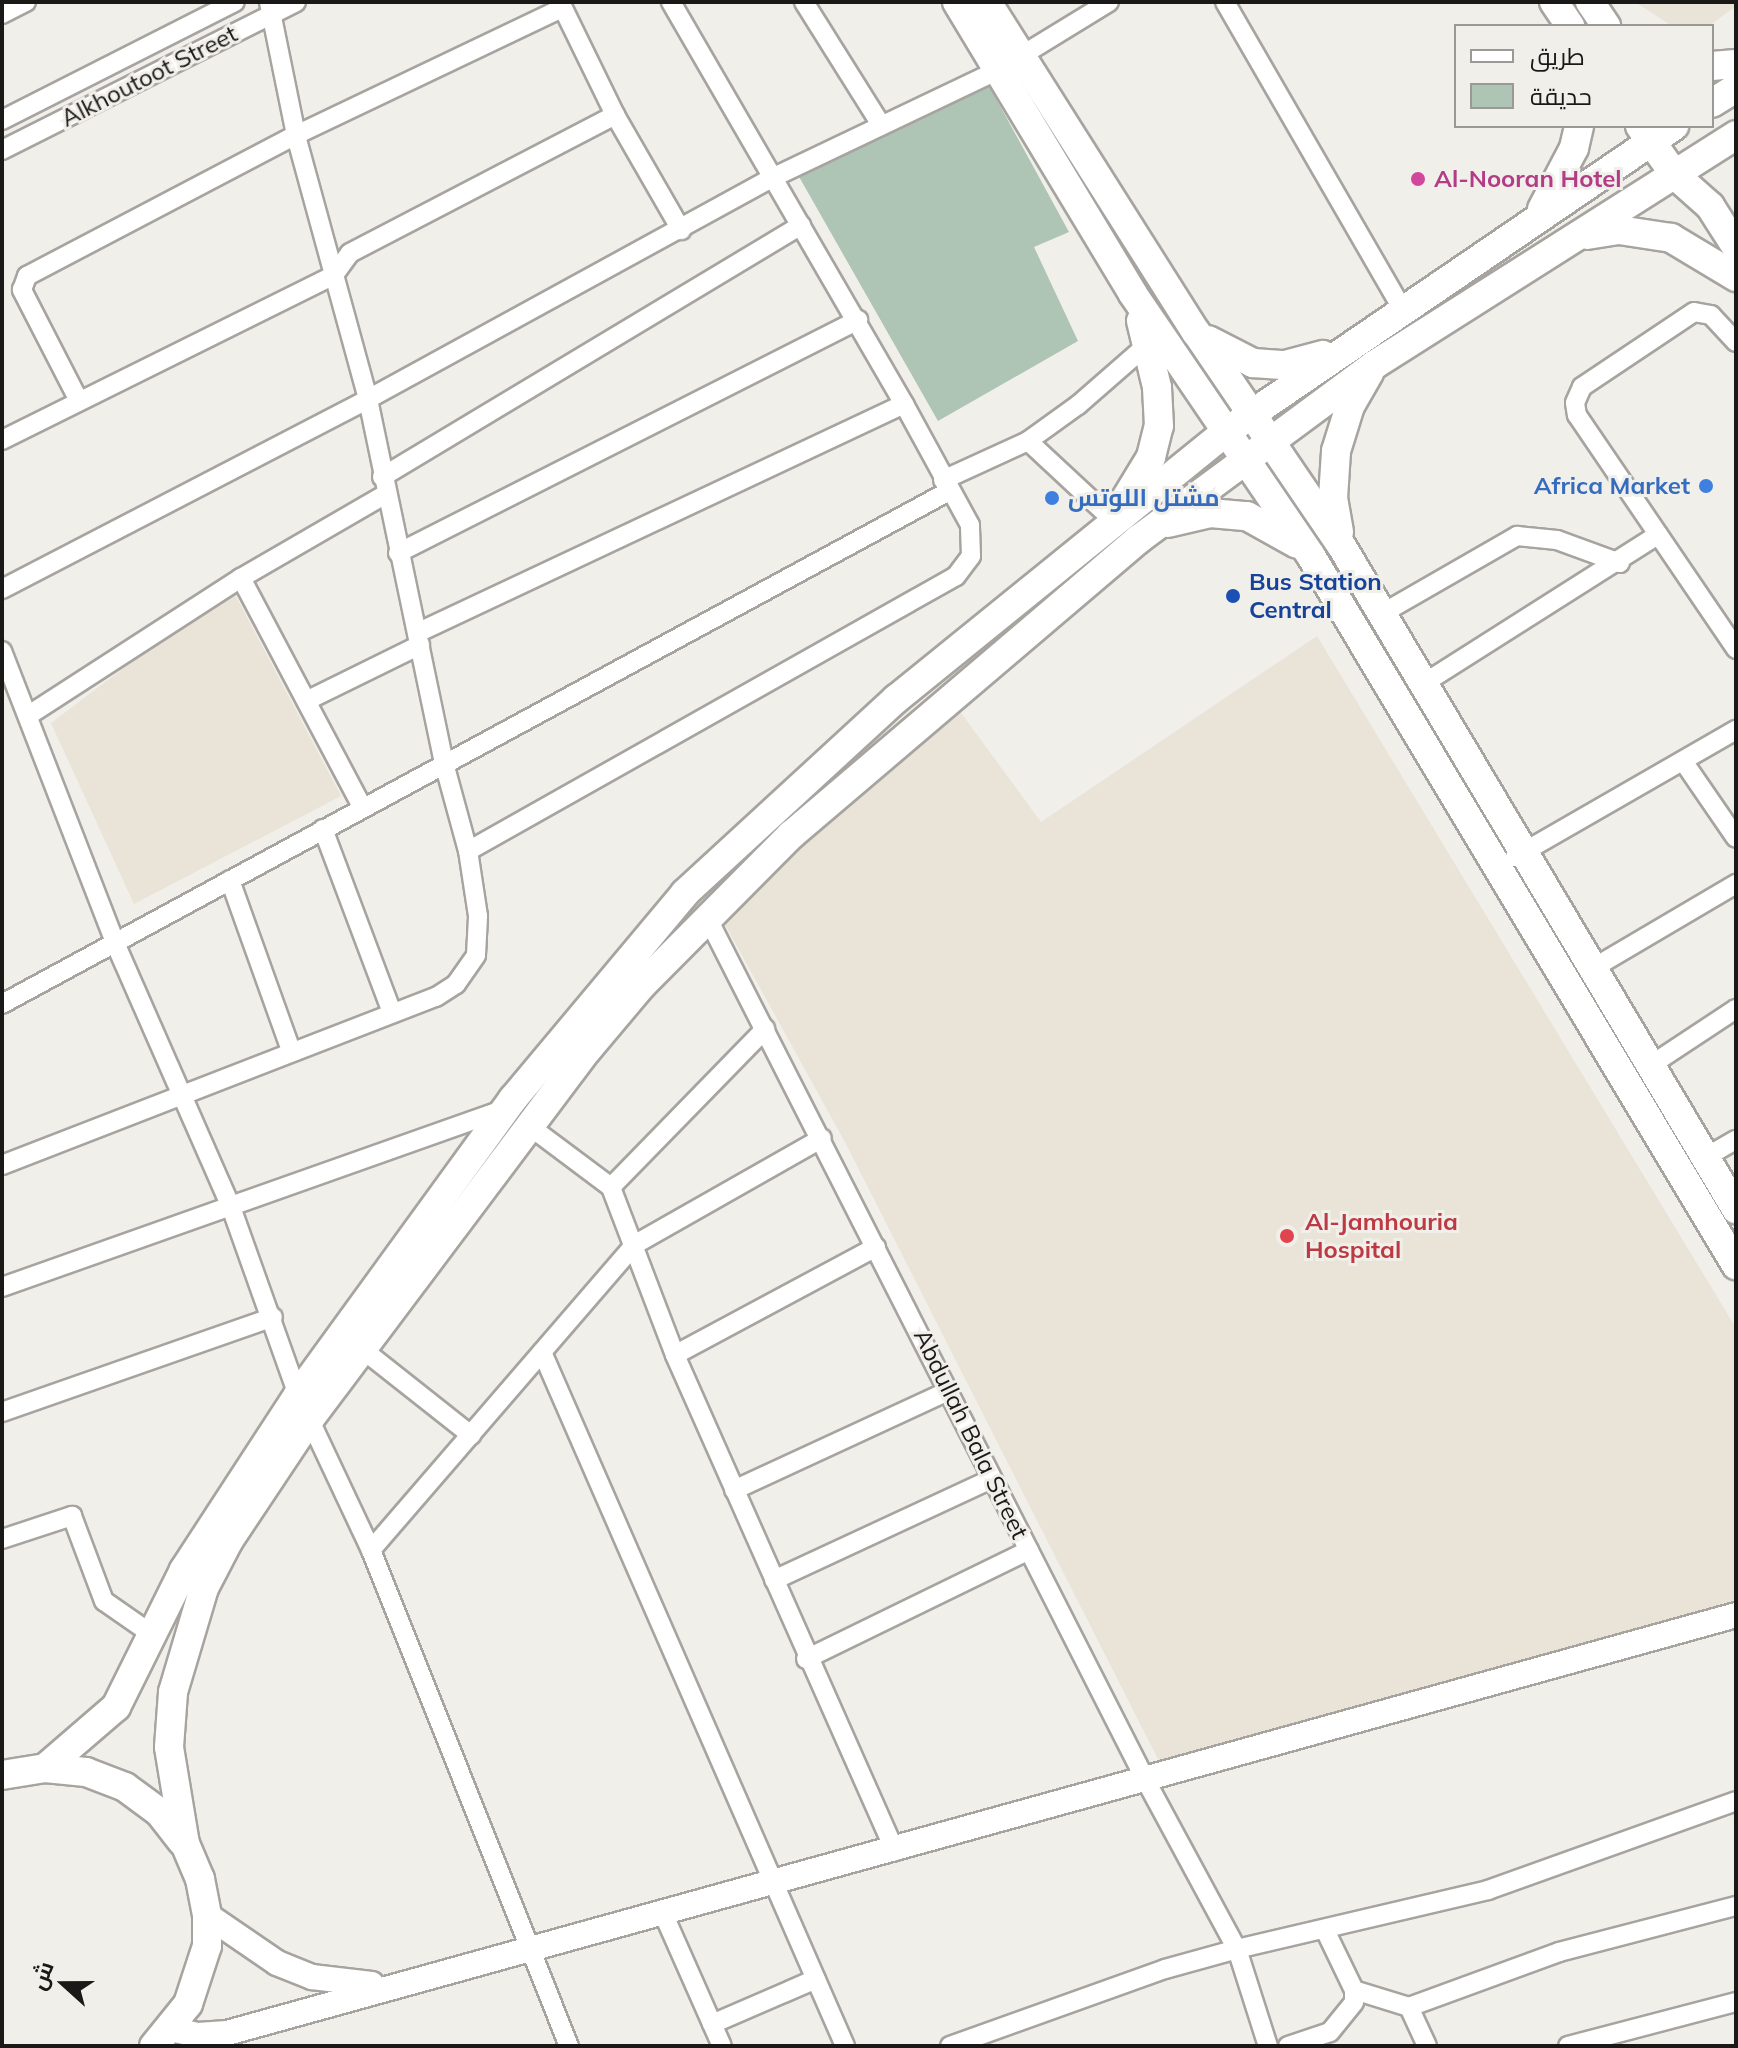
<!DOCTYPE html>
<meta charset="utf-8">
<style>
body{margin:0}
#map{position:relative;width:1738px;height:2048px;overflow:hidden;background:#f1efea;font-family:Mulish,Cairo,sans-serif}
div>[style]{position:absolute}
.built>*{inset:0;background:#eae3d8}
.green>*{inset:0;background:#aec4b4}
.roads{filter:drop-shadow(2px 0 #a7a4a0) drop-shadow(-2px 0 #a7a4a0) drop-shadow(0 2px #a7a4a0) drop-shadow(0 -2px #a7a4a0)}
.street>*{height:18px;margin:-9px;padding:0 9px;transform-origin:9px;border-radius:9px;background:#fff}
.secondary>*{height:24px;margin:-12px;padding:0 12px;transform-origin:12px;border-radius:12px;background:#fff}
.primary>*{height:28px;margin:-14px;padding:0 14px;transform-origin:14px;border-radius:14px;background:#fff}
.dots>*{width:22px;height:22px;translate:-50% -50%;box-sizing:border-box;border:4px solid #f1efea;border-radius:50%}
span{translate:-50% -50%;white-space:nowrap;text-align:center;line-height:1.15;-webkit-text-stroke:6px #f1efea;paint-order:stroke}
.street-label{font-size:24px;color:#1a1917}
.hotel-label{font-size:24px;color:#b23c85;font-weight:700}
.left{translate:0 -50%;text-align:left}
.shop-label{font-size:24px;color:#366cbe;font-weight:700}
.right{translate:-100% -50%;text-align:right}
.transit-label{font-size:24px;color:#164399;font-weight:700}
.health-label{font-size:24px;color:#be3a42;font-weight:700}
.frame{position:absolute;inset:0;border:4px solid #1a1917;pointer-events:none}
.legend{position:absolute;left:1454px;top:24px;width:260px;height:104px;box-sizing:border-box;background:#f1efea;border:2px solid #9b9996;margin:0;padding:10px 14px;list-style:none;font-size:24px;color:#1a1917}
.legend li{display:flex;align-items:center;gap:16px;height:40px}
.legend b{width:40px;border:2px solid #9b9996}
.north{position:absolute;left:24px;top:1944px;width:80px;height:80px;-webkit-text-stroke:6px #f1efea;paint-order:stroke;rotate:291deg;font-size:22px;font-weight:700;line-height:32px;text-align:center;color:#1a1917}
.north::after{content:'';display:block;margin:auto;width:28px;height:36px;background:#1a1917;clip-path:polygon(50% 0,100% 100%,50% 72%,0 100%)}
</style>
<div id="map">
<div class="built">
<div style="clip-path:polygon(1635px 2px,1736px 2px,1736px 6px,1709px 26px,1672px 26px)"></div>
<div style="clip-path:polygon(231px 587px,341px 796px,134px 904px,51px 723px)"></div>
<div style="clip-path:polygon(1317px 636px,1736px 1328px,1736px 1600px,1160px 1763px,846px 1144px,722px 919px,793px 847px,956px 706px,1041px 822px)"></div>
</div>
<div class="green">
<div style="clip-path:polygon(987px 82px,1069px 232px,1034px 247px,1078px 341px,938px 421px,798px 175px)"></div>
</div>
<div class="roads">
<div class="street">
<div style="left:560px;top:2px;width:126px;rotate:64deg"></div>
<div style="left:615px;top:115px;width:133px;rotate:60.1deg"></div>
<div style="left:804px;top:2px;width:143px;rotate:57.9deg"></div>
<div style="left:1225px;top:2px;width:354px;rotate:60deg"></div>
<div style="left:2px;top:14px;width:27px;rotate:-27deg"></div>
<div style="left:2px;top:120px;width:261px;rotate:-26.9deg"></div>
<div style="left:2px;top:150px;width:329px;rotate:-26.7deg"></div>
<div style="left:1736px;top:342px;width:37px;rotate:-133deg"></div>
<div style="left:1711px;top:315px;width:17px;rotate:-170deg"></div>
<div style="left:1694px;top:312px;width:135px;rotate:146.2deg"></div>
<div style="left:1582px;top:387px;width:17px;rotate:114deg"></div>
<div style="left:1575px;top:403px;width:12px;rotate:81deg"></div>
<div style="left:1577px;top:415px;width:283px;rotate:55.8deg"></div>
<div style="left:78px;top:399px;width:123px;rotate:-117.2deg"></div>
<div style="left:22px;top:290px;width:15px;rotate:-70deg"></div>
<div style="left:27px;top:276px;width:304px;rotate:-27.7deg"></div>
<div style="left:296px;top:135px;width:295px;rotate:-25.5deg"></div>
<div style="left:2px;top:440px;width:371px;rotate:-26.4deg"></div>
<div style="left:334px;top:275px;width:27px;rotate:-54deg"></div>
<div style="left:350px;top:253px;width:299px;rotate:-27.5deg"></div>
<div style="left:1028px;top:441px;width:115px;rotate:42.9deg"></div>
<div style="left:382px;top:477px;width:489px;rotate:-31deg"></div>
<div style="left:943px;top:480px;width:94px;rotate:-24.6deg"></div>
<div style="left:1028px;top:441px;width:62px;rotate:-35.8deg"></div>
<div style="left:1078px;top:405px;width:93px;rotate:-41.1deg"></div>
<div style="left:398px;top:553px;width:516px;rotate:-26.86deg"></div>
<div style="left:241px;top:578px;width:260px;rotate:62.1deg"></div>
<div style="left:2px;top:589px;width:412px;rotate:-27.4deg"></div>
<div style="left:368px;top:399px;width:463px;rotate:-28.7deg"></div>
<div style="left:774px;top:177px;width:248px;rotate:-25.5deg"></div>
<div style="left:998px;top:70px;width:130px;rotate:-31.5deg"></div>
<div style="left:1383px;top:613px;width:155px;rotate:-29.9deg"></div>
<div style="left:1517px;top:536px;width:40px;rotate:5.7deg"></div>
<div style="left:1557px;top:540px;width:67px;rotate:20.1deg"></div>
<div style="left:417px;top:633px;width:538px;rotate:-25.18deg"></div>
<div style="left:2px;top:651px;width:315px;rotate:68.8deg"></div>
<div style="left:116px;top:945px;width:286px;rotate:66.3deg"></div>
<div style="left:231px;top:1207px;width:200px;rotate:70.4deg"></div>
<div style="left:298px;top:1395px;width:171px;rotate:64.8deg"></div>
<div style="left:371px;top:1550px;width:534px;rotate:68.24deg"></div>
<div style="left:1426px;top:682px;width:275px;rotate:-32.4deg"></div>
<div style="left:308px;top:700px;width:125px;rotate:-26.2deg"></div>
<div style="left:29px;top:715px;width:252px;rotate:-32.9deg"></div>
<div style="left:241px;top:578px;width:168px;rotate:-30.1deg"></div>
<div style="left:1683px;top:761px;width:93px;rotate:55.5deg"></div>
<div style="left:323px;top:829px;width:197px;rotate:69.4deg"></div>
<div style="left:468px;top:851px;width:560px;rotate:-29.4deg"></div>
<div style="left:956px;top:576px;width:25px;rotate:-53deg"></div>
<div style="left:971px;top:556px;width:31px;rotate:-92deg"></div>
<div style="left:970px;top:525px;width:138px;rotate:-118.6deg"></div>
<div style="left:904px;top:404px;width:465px;rotate:-120.1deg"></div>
<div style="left:1515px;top:857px;width:255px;rotate:-29.9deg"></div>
<div style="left:230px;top:880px;width:181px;rotate:70.3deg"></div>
<div style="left:707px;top:917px;width:969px;rotate:63.06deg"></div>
<div style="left:1146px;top:1781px;width:191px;rotate:61.6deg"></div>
<div style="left:1237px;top:1949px;width:258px;rotate:-13.2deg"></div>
<div style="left:1488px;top:1890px;width:263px;rotate:-19.7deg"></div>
<div style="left:1595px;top:967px;width:164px;rotate:-30.5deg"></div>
<div style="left:2px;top:1004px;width:1077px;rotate:-28.44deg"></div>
<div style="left:1651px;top:1065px;width:102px;rotate:-33.4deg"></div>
<div style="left:528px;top:1125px;width:104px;rotate:36.8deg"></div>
<div style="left:1706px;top:1157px;width:34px;rotate:-30deg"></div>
<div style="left:2px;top:1165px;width:465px;rotate:-21.2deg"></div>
<div style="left:436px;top:997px;width:24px;rotate:-33deg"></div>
<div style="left:456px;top:984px;width:35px;rotate:-55deg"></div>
<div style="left:476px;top:955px;width:39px;rotate:-87deg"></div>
<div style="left:478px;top:916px;width:66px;rotate:-98.7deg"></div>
<div style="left:468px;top:851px;width:91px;rotate:-105.3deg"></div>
<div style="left:444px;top:763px;width:372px;rotate:-101.8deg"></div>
<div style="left:368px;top:399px;width:274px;rotate:-105.3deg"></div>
<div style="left:296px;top:135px;width:136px;rotate:-101.5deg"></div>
<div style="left:876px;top:1247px;width:228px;rotate:151.8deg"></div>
<div style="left:675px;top:1355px;width:543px;rotate:66.08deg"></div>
<div style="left:2px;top:1287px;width:534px;rotate:-19.49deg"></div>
<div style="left:362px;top:1349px;width:139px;rotate:38.3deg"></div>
<div style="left:542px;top:1352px;width:757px;rotate:66.41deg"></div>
<div style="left:675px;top:1355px;width:180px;rotate:-110.9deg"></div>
<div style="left:611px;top:1187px;width:221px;rotate:-45.7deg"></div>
<div style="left:2px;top:1412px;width:287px;rotate:-19.3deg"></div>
<div style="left:734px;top:1490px;width:238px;rotate:-24.8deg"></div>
<div style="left:2px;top:1539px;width:74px;rotate:-18.2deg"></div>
<div style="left:72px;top:1516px;width:91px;rotate:69.4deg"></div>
<div style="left:104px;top:1601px;width:60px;rotate:34.8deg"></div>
<div style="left:371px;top:1550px;width:403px;rotate:-49.2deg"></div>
<div style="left:634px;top:1245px;width:216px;rotate:-29.6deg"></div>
<div style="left:774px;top:1580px;width:240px;rotate:-24.9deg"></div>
<div style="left:806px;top:1659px;width:248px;rotate:-26deg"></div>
<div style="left:663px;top:1913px;width:145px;rotate:66.1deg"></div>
<div style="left:1354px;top:1990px;width:58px;rotate:17.2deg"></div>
<div style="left:1409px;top:2007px;width:160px;rotate:-20.1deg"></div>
<div style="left:1559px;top:1952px;width:183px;rotate:-14.6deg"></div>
<div style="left:1409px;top:2007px;width:43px;rotate:65.2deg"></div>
<div style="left:712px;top:2024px;width:113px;rotate:-23.4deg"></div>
<div style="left:950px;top:2046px;width:228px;rotate:-19.7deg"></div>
<div style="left:1165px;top:1969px;width:75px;rotate:-15.5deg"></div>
<div style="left:1237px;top:1949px;width:102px;rotate:72.3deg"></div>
<div style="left:1288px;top:2046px;width:44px;rotate:-18.4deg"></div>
<div style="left:1330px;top:2032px;width:38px;rotate:-51deg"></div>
<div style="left:1354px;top:2002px;width:12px;rotate:-90deg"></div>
<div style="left:1354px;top:1990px;width:67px;rotate:-115.8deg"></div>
<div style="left:1568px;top:2046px;width:174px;rotate:-14.7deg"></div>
</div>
<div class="secondary">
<div style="left:207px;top:1915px;width:85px;rotate:34.4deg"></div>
<div style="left:277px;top:1963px;width:38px;rotate:22deg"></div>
<div style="left:312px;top:1977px;width:60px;rotate:6.7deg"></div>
<div style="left:171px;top:2029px;width:28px;rotate:13deg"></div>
<div style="left:198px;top:2035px;width:29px;rotate:-4deg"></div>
<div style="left:227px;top:2033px;width:1566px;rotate:-15.48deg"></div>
</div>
<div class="primary">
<div style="left:957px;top:2px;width:341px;rotate:58.9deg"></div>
<div style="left:1133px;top:294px;width:317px;rotate:55.8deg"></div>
<div style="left:1311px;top:556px;width:827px;rotate:59.06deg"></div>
<div style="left:987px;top:2px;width:391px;rotate:57.7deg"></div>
<div style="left:1196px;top:332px;width:258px;rotate:55.8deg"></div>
<div style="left:1341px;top:545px;width:773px;rotate:59.25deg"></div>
<div style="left:1554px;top:2px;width:29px;rotate:56deg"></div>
<div style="left:1590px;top:2px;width:29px;rotate:56deg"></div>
<div style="left:1712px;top:66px;width:24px;rotate:-5deg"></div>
<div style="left:1712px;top:103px;width:28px;rotate:-32deg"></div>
<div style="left:1640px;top:126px;width:60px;rotate:54.5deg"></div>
<div style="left:1675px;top:175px;width:47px;rotate:41.5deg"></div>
<div style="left:1710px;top:206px;width:49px;rotate:57.6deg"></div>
<div style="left:1542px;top:209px;width:69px;rotate:-62.3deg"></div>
<div style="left:1574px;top:148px;width:23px;rotate:-77deg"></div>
<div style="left:1587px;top:235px;width:32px;rotate:-9deg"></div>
<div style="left:1619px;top:230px;width:53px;rotate:8.7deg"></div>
<div style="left:1671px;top:238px;width:76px;rotate:31deg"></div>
<div style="left:1208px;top:340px;width:51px;rotate:27.1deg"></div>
<div style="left:1253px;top:363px;width:32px;rotate:4deg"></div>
<div style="left:1285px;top:365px;width:39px;rotate:-15deg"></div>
<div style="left:1120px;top:508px;width:60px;rotate:-58.7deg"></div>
<div style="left:1151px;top:457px;width:32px;rotate:-76deg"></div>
<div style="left:1159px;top:426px;width:39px;rotate:-93deg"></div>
<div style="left:1157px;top:387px;width:68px;rotate:-103.6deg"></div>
<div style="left:1168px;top:523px;width:43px;rotate:-13.4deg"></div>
<div style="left:1210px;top:513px;width:37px;rotate:5deg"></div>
<div style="left:1247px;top:516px;width:57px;rotate:29.2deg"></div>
<div style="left:1339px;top:532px;width:35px;rotate:-100deg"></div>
<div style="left:1333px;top:498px;width:47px;rotate:-86.3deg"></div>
<div style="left:1336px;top:451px;width:47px;rotate:-72.7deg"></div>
<div style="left:1350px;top:406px;width:38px;rotate:-60deg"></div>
<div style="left:45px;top:1768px;width:94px;rotate:-40.7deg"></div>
<div style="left:116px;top:1707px;width:153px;rotate:-63.6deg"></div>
<div style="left:184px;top:1570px;width:209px;rotate:-56.9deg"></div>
<div style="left:298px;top:1395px;width:366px;rotate:-54deg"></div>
<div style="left:513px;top:1099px;width:268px;rotate:-50.1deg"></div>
<div style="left:685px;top:893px;width:287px;rotate:-42.6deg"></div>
<div style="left:896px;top:699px;width:422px;rotate:-39deg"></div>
<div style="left:1224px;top:433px;width:545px;rotate:-34.3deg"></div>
<div style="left:2px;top:1775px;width:44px;rotate:-9.2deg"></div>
<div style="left:45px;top:1768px;width:41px;rotate:5.6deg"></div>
<div style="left:86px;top:1772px;width:42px;rotate:21deg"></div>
<div style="left:125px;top:1787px;width:42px;rotate:36.3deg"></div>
<div style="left:159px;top:1812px;width:37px;rotate:52deg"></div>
<div style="left:154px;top:2046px;width:54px;rotate:-51deg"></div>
<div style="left:188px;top:2004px;width:61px;rotate:-71.9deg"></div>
<div style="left:207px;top:1946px;width:31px;rotate:-90deg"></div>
<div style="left:207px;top:1915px;width:37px;rotate:-101deg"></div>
<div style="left:200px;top:1879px;width:38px;rotate:-113deg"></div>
<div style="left:185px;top:1844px;width:98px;rotate:-99.4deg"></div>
<div style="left:169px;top:1747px;width:55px;rotate:-85.8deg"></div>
<div style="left:173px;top:1692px;width:109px;rotate:-73.4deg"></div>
<div style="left:204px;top:1588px;width:54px;rotate:-62.5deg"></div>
<div style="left:229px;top:1540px;width:144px;rotate:-56.3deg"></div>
<div style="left:309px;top:1420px;width:464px;rotate:-53.1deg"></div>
<div style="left:588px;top:1049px;width:82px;rotate:-49.9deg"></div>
<div style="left:641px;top:986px;width:213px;rotate:-45.2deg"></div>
<div style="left:791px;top:835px;width:457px;rotate:-40.4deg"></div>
<div style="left:1139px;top:539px;width:292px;rotate:-36.5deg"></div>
<div style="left:1374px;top:365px;width:429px;rotate:-32.4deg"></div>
</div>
</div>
<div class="dots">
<div style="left:1418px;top:179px;background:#d1479c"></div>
<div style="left:1706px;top:486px;background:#3f7fe0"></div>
<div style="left:1052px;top:498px;background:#3f7fe0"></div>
<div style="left:1233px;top:596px;background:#1a4fb4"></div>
<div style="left:1287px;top:1236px;background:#e0444e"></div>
</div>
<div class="street-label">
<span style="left:149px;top:76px;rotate:-27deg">Alkhoutoot Street</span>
<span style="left:971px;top:1434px;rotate:64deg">Abdullah Bala Street</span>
</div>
<div class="hotel-label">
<span class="left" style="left:1434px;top:179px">Al-Nooran Hotel</span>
</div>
<div class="shop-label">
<span class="right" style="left:1690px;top:486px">Africa Market</span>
<span class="left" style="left:1068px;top:498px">مشتل اللوتس</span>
</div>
<div class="transit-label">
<span class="left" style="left:1249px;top:596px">Bus Station<br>Central</span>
</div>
<div class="health-label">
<span class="left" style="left:1305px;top:1236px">Al-Jamhouria<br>Hospital</span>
</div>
<div class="frame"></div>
<ul class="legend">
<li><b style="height:10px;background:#fff"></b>طريق</li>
<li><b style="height:22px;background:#aec4b4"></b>حديقة</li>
</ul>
<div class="north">ش</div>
</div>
